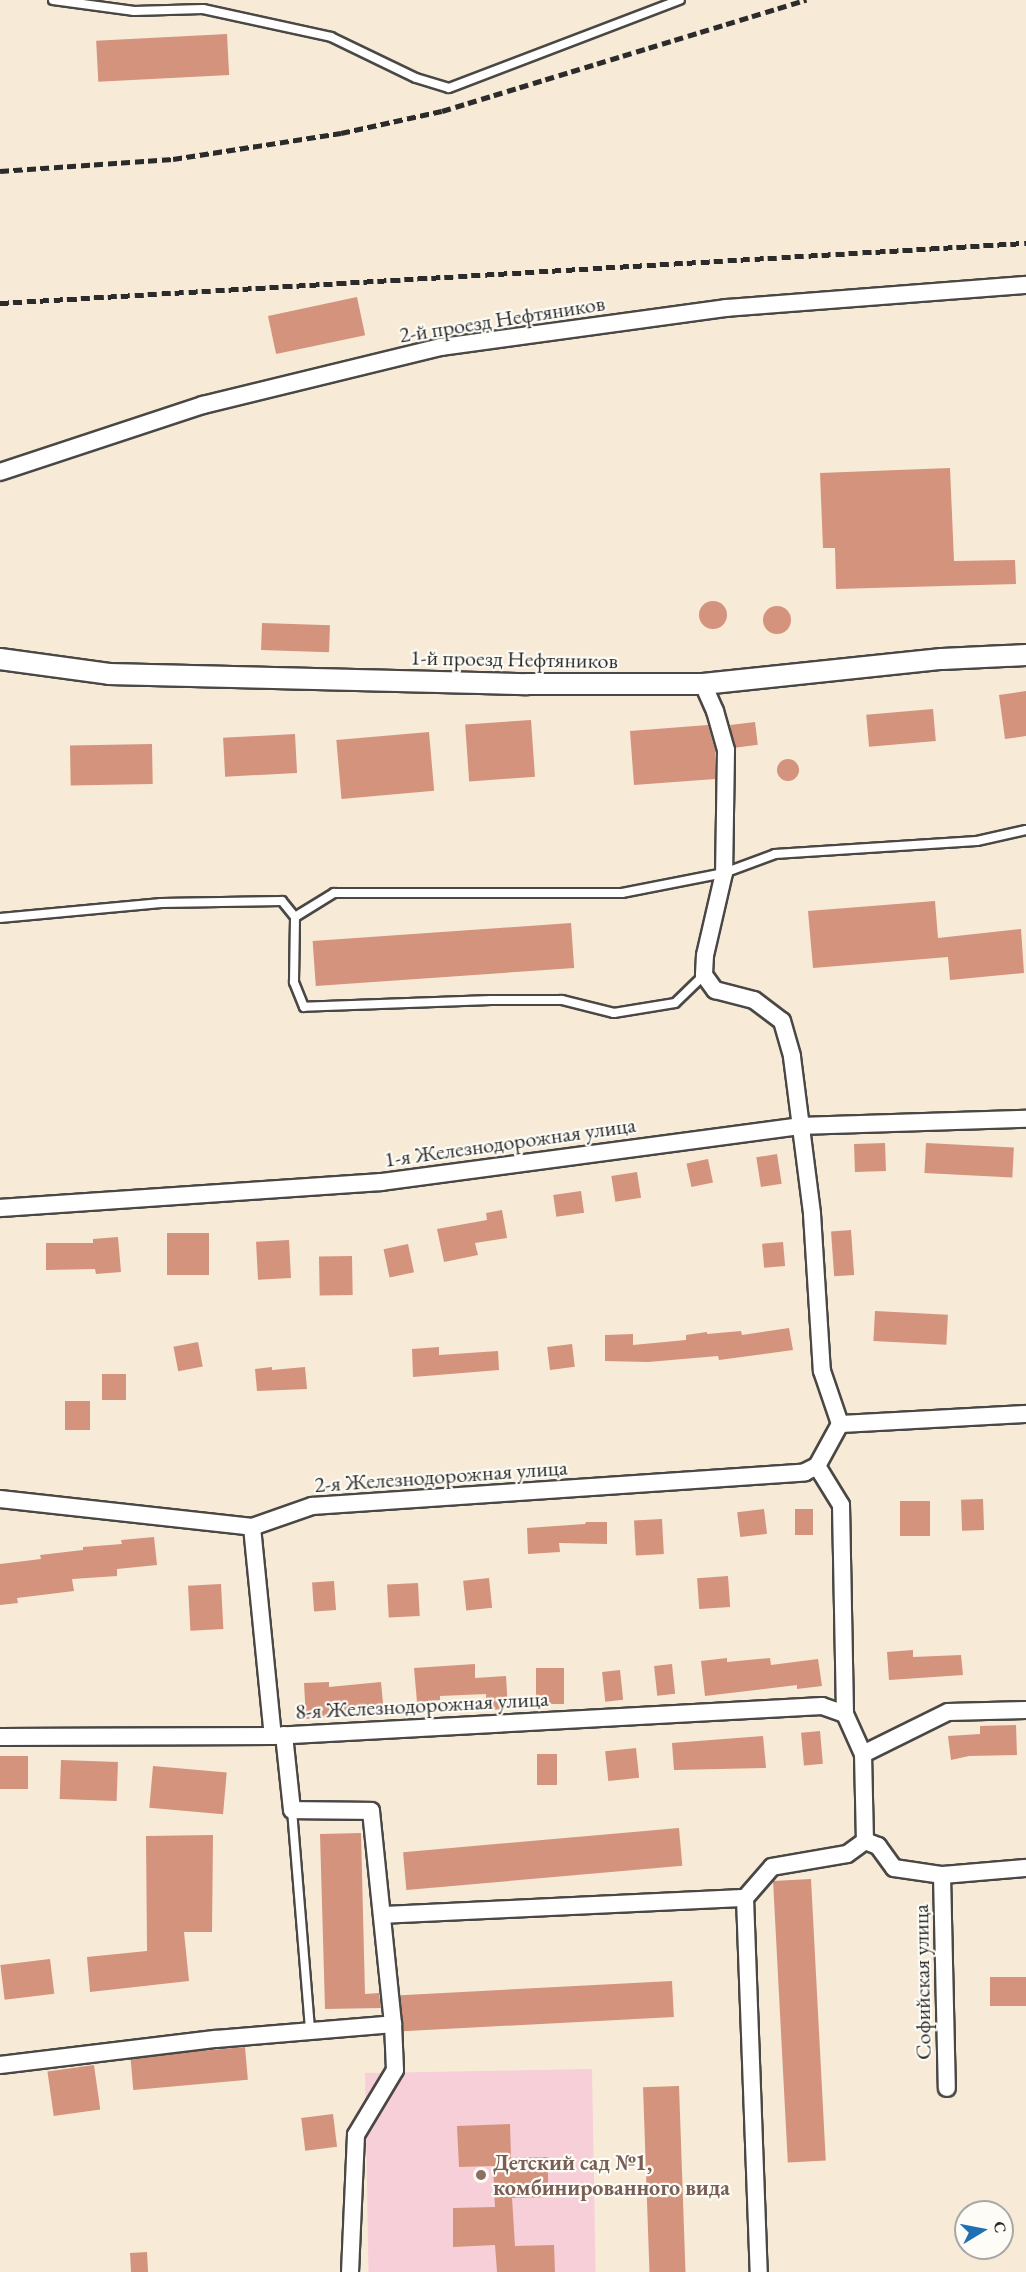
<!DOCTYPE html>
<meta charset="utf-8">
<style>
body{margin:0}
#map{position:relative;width:1026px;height:2272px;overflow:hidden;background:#f7ead7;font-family:"EB Garamond",serif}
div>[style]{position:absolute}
.built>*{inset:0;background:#f6cfd8;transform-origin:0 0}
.building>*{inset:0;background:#d4937d;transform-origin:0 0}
.round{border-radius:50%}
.roads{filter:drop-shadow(2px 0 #4a4845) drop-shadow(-2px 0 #4a4845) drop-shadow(0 2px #4a4845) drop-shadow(0 -2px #4a4845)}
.service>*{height:8px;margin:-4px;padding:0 4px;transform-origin:4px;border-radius:4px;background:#fff}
.minor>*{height:16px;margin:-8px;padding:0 8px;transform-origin:8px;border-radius:8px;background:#fff}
.tertiary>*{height:20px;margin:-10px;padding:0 10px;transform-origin:10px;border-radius:10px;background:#fff}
.rail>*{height:4.5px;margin-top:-2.25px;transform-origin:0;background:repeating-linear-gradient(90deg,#2b2b2b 0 9px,transparent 0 13.5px)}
.dots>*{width:16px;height:16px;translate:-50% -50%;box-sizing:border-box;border:3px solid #fdfcf7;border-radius:50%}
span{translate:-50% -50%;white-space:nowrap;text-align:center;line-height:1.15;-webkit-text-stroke:4.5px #fdfcf7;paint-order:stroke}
.street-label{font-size:22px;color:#2b2b2b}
.education-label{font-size:22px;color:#785e54;font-weight:700}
.left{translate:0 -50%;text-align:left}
.north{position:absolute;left:954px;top:2200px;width:60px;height:60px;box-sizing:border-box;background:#fdfcf7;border:2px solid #a9a8a5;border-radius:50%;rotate:80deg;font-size:16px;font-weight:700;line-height:24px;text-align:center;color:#2b2b2b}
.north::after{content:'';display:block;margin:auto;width:21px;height:27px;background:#1f6fb2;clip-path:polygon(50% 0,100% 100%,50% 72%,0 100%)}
</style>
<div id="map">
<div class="built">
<div style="left:592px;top:2069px;width:203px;height:227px;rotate:89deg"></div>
</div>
<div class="building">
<div style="left:227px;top:34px;width:41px;height:131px;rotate:87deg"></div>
<div style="left:357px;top:297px;width:39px;height:91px;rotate:78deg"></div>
<div style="clip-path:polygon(950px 468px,954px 561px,1015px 560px,1016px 584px,836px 589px,835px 548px,823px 548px,820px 473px)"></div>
<div class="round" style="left:699px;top:601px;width:28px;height:28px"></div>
<div class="round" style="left:763px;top:606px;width:28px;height:28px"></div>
<div style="left:262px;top:623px;width:68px;height:27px;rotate:2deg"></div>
<div style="clip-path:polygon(1026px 691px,1026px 736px,1005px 739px,999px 695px)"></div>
<div style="left:933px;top:709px;width:32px;height:67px;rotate:85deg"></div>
<div style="left:531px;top:720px;width:57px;height:66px;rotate:86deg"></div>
<div style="left:755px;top:722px;width:23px;height:25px;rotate:83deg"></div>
<div style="clip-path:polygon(708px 725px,715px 750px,715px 779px,634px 785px,630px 731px)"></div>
<div style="left:429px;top:732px;width:59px;height:93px;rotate:85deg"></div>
<div style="left:295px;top:734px;width:39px;height:72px;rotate:87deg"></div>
<div style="left:152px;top:744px;width:40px;height:82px;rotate:89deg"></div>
<div class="round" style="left:777px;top:759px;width:22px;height:22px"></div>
<div style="clip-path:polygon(935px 901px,938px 938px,1021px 929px,1024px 973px,950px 980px,948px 957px,813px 968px,808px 911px)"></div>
<div style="left:571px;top:923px;width:45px;height:259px;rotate:86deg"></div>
<div style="left:885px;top:1143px;width:28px;height:31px;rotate:88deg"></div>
<div style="left:926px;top:1143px;width:88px;height:30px;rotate:3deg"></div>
<div style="left:777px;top:1154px;width:30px;height:21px;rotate:81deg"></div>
<div style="left:708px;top:1159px;width:24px;height:22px;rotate:78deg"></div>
<div style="left:637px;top:1172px;width:26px;height:26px;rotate:81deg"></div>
<div style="left:581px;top:1191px;width:22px;height:28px;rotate:82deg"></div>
<div style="clip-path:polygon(502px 1210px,507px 1238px,475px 1243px,478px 1255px,444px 1262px,437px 1229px,487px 1220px,486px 1213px)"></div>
<div style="left:851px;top:1230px;width:45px;height:20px;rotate:86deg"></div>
<div style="left:167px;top:1233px;width:42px;height:42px"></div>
<div style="clip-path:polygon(118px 1237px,121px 1272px,96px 1274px,95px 1269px,46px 1270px,46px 1243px,93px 1243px,93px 1239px)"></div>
<div style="left:289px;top:1240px;width:38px;height:33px;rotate:87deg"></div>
<div style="left:783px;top:1242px;width:24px;height:21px;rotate:85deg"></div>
<div style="left:408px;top:1244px;width:29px;height:25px;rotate:78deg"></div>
<div style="left:352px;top:1256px;width:39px;height:33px;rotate:89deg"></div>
<div style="left:875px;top:1311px;width:73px;height:30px;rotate:3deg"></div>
<div style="clip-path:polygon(789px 1328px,793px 1350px,719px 1360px,718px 1356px,648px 1362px,605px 1361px,605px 1335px,633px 1334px,633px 1345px,686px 1340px,686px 1335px,707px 1332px,707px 1334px,741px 1331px,742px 1335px)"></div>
<div style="left:198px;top:1342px;width:25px;height:25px;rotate:79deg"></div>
<div style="left:572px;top:1344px;width:23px;height:25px;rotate:83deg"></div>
<div style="clip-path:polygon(439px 1347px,439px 1355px,498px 1351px,499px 1370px,413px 1377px,412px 1349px)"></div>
<div style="clip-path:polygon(272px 1367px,272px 1370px,305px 1367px,307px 1389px,257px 1391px,255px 1369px)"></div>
<div style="left:102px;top:1374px;width:24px;height:26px"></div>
<div style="left:65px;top:1401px;width:25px;height:29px"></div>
<div style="left:983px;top:1499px;width:31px;height:22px;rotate:88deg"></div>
<div style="left:900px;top:1501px;width:30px;height:35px"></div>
<div style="left:764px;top:1509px;width:25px;height:27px;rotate:83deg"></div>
<div style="left:795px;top:1509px;width:18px;height:26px"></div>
<div style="left:662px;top:1519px;width:35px;height:28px;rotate:87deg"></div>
<div style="clip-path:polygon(586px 1522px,607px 1522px,607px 1544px,559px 1543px,560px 1552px,528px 1554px,527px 1528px,585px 1524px)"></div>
<div style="clip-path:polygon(154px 1537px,157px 1565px,117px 1569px,117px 1576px,72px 1579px,74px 1591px,17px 1598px,18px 1603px,0 1605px,0 1564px,41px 1559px,40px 1555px,83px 1550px,83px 1547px,122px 1544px,121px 1540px)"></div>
<div style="left:728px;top:1576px;width:31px;height:31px;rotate:86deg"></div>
<div style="left:489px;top:1578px;width:30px;height:26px;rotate:84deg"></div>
<div style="left:334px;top:1581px;width:29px;height:22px;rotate:86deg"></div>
<div style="left:418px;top:1583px;width:33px;height:31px;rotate:87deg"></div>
<div style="left:221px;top:1584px;width:45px;height:33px;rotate:87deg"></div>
<div style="clip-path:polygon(913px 1650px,913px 1657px,961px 1655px,963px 1675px,889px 1680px,887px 1652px)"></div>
<div style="clip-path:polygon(727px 1658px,727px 1662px,770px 1658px,771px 1665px,818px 1659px,822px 1686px,797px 1689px,797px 1685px,705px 1696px,701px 1661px)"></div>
<div style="clip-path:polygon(475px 1664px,475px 1678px,506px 1676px,508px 1709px,487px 1710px,486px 1694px,440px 1696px,440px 1700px,417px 1702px,414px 1668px)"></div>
<div style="left:672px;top:1664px;width:30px;height:18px;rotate:84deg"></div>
<div style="left:536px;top:1668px;width:28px;height:36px"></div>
<div style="left:620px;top:1670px;width:30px;height:18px;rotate:84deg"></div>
<div style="clip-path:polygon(329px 1682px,329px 1687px,381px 1682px,384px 1714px,306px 1719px,304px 1683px)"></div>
<div style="clip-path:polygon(1016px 1725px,1017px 1755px,969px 1756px,951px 1760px,948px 1736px,980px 1734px,980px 1726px)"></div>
<div style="left:820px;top:1731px;width:33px;height:19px;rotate:85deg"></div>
<div style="clip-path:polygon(763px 1736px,766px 1768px,674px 1770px,672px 1743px)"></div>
<div style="left:636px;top:1748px;width:30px;height:31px;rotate:84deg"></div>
<div style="left:537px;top:1754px;width:20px;height:31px"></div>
<div style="left:0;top:1756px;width:28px;height:33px"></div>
<div style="left:61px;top:1760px;width:57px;height:39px;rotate:2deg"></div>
<div style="left:153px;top:1766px;width:74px;height:42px;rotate:5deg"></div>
<div style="left:679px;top:1828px;width:38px;height:277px;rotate:85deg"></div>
<div style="clip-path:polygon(361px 1833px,365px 1994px,379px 1993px,381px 2008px,325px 2009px,320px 1834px)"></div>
<div style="clip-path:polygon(213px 1835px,212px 1932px,184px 1932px,189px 1981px,90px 1992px,87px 1957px,147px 1951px,146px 1836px)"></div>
<div style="left:811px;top:1879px;width:282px;height:38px;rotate:87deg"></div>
<div style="left:50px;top:1959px;width:35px;height:50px;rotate:83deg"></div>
<div style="left:990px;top:1977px;width:36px;height:29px"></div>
<div style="left:672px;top:1981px;width:36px;height:272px;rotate:87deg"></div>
<div style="left:245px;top:2047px;width:33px;height:115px;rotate:85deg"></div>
<div style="left:94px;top:2065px;width:45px;height:47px;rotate:82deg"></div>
<div style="left:679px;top:2086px;width:186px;height:36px;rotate:88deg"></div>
<div style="left:333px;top:2114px;width:33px;height:32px;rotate:83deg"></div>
<div style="clip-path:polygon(510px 2124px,511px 2158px,548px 2157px,548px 2197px,512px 2198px,515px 2246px,554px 2245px,555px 2272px,497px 2272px,495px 2245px,453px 2247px,453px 2208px,495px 2207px,493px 2166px,459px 2167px,457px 2126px)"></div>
<div style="left:147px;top:2252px;width:20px;height:17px;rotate:87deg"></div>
</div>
<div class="roads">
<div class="service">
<div style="left:53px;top:0;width:82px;rotate:7.7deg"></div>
<div style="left:134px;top:11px;width:69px;rotate:-1.7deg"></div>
<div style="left:203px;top:9px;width:131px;rotate:12.3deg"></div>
<div style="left:331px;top:37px;width:94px;rotate:25.8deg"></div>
<div style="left:416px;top:78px;width:34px;rotate:17deg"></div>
<div style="left:449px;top:88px;width:247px;rotate:-20.9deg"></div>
<div style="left:0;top:918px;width:162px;rotate:-5.3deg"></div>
<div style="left:161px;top:903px;width:121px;rotate:-0.9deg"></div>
<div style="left:282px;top:901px;width:21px;rotate:51deg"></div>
<div style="left:704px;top:975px;width:40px;rotate:136deg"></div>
<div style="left:675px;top:1003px;width:62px;rotate:170.7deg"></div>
<div style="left:614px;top:1013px;width:54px;rotate:-166deg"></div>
<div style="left:562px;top:1000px;width:71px;rotate:180deg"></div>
<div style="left:491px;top:1000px;width:187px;rotate:177.9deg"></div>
<div style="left:304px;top:1007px;width:27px;rotate:-112deg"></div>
<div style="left:294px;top:982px;width:65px;rotate:-89.1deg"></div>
<div style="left:295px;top:917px;width:46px;rotate:-31.6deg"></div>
<div style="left:334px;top:893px;width:288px"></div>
<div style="left:622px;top:893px;width:104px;rotate:-11.1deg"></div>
<div style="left:724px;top:873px;width:54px;rotate:-20.4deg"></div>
<div style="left:775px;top:854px;width:202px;rotate:-3.7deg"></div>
<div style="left:977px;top:841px;width:50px;rotate:-12.7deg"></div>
<div style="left:292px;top:1810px;width:222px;rotate:85.3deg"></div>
</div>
<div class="minor">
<div style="left:0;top:472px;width:214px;rotate:-18.3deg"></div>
<div style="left:203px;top:405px;width:245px;rotate:-13.7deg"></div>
<div style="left:441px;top:347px;width:288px;rotate:-7.8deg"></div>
<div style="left:726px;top:308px;width:301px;rotate:-4.4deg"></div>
<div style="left:703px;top:684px;width:30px;rotate:66deg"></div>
<div style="left:715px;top:711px;width:41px;rotate:74.2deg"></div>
<div style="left:726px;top:750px;width:123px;rotate:90.9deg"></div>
<div style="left:724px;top:873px;width:84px;rotate:103deg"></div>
<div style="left:705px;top:955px;width:20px;rotate:93deg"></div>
<div style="left:704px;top:975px;width:19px;rotate:54deg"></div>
<div style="left:715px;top:990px;width:40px;rotate:14.4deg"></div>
<div style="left:754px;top:1000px;width:35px;rotate:37deg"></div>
<div style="left:782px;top:1021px;width:37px;rotate:74deg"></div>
<div style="left:792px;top:1057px;width:158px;rotate:82.7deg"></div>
<div style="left:812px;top:1214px;width:157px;rotate:86.4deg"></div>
<div style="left:822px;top:1371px;width:56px;rotate:71.2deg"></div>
<div style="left:840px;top:1424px;width:48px;rotate:118.7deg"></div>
<div style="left:817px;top:1466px;width:46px;rotate:58.4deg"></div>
<div style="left:841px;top:1505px;width:209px;rotate:88.9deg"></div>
<div style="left:845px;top:1714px;width:44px;rotate:65.8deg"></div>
<div style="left:863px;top:1754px;width:87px;rotate:88.7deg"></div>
<div style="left:865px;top:1841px;width:22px;rotate:144deg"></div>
<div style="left:847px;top:1854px;width:76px;rotate:170.2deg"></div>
<div style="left:772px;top:1867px;width:41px;rotate:131.1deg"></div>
<div style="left:745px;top:1898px;width:374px;rotate:87.9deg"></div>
<div style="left:0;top:1208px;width:382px;rotate:-3.9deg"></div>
<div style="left:381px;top:1182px;width:422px;rotate:-7.6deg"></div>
<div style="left:799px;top:1126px;width:227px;rotate:-1.8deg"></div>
<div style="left:840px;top:1424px;width:186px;rotate:-3.1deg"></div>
<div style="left:0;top:1499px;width:254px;rotate:6.3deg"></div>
<div style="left:252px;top:1527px;width:64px;rotate:-19.3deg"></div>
<div style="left:312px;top:1506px;width:494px;rotate:-3.9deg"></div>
<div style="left:805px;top:1472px;width:13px;rotate:-27deg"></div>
<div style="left:252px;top:1527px;width:210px;rotate:84.3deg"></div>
<div style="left:284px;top:1735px;width:75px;rotate:83.9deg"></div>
<div style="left:292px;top:1810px;width:79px;rotate:0.7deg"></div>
<div style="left:371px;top:1811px;width:214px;rotate:84.1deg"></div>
<div style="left:393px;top:2024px;width:46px;rotate:87.5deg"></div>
<div style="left:395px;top:2070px;width:76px;rotate:121deg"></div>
<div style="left:356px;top:2135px;width:137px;rotate:92.5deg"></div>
<div style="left:0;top:1737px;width:273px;rotate:-0.2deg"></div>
<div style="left:273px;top:1736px;width:550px;rotate:-3.13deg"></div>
<div style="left:822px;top:1706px;width:24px;rotate:19deg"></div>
<div style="left:863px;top:1754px;width:95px;rotate:-26.3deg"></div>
<div style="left:948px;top:1712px;width:78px;rotate:-1.5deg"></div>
<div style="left:865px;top:1841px;width:14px;rotate:21deg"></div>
<div style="left:878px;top:1846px;width:27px;rotate:54deg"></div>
<div style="left:894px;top:1868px;width:49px;rotate:8.3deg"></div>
<div style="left:942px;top:1875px;width:84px;rotate:-4.8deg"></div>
<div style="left:942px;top:1875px;width:213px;rotate:88.7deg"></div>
<div style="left:382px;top:1915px;width:363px;rotate:-2.7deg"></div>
<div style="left:0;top:2065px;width:218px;rotate:-6.9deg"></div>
<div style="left:216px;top:2039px;width:178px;rotate:-4.8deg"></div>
</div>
<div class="tertiary">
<div style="left:0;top:659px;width:110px;rotate:7.8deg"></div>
<div style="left:109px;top:674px;width:418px;rotate:1.4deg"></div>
<div style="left:527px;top:684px;width:176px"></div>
<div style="left:703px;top:684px;width:240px;rotate:-6deg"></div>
<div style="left:942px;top:659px;width:84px;rotate:-2.7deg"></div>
</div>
</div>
<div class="rail">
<div style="left:0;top:171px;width:173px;rotate:-4deg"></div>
<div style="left:173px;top:159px;width:170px;rotate:-8.8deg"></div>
<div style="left:341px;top:133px;width:103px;rotate:-12.3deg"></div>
<div style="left:442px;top:111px;width:381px;rotate:-17deg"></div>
<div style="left:0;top:303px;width:1028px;rotate:-3.35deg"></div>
</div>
<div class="dots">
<div style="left:481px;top:2175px;background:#8d6e63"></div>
</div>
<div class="street-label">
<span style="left:502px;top:319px;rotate:-9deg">2-й проезд Нефтяников</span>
<span style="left:514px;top:659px;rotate:1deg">1-й проезд Нефтяников</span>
<span style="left:510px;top:1142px;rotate:-8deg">1-я Железнодорожная улица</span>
<span style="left:441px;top:1476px;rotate:-4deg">2-я Железнодорожная улица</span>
<span style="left:422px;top:1705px;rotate:-3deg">8-я Железнодорожная улица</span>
<span style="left:922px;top:1982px;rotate:-91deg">Софийская улица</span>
</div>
<div class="education-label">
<span class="left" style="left:493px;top:2175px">Детский сад №1,<br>комбинированного вида</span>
</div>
<div class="north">С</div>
</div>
